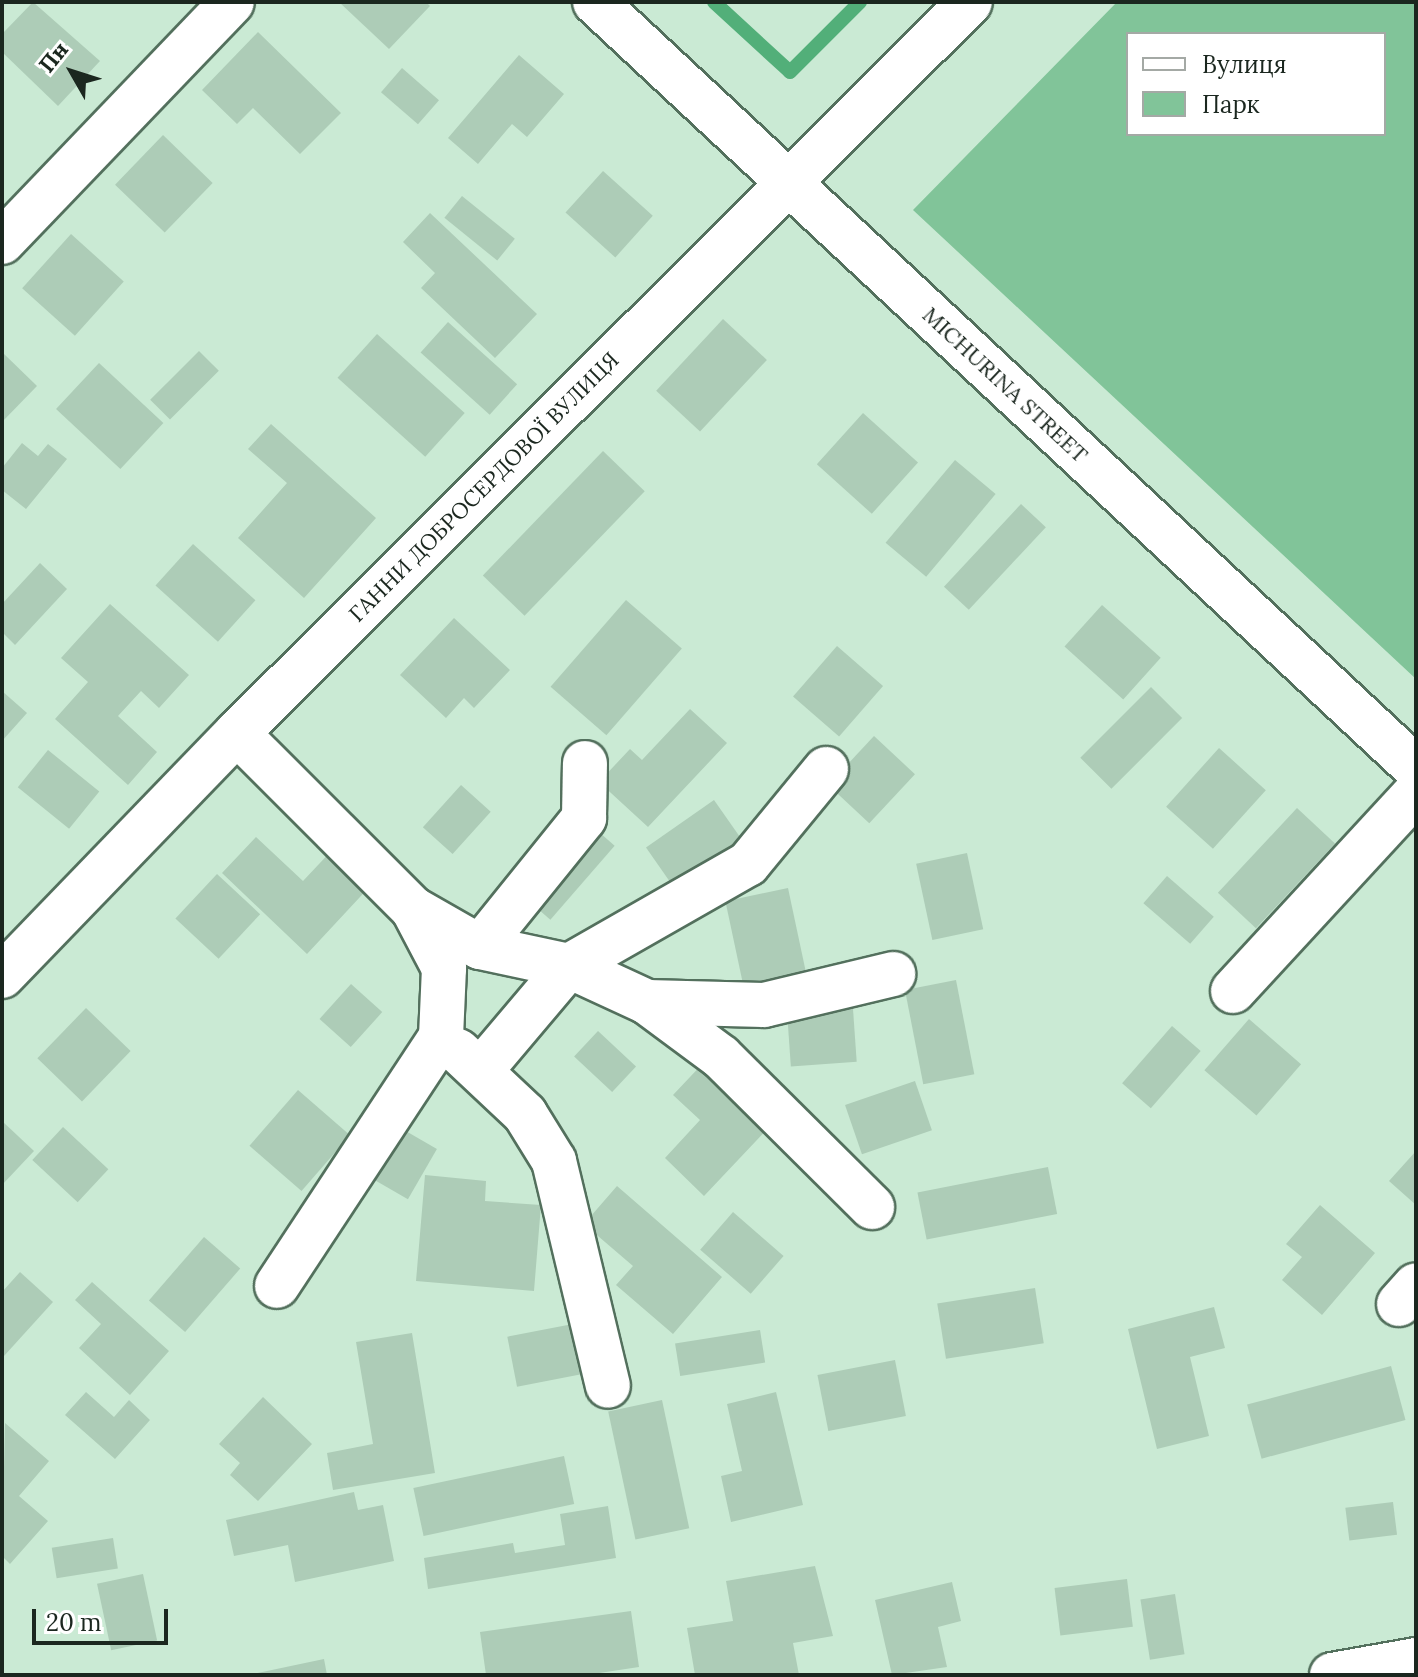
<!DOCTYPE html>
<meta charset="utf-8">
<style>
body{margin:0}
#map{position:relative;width:1418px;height:1677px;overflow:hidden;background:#caead4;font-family:Lora,serif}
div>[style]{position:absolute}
.green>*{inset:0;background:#81c499}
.stream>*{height:14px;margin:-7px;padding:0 7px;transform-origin:7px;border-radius:7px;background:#52af79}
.building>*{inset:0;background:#adccb7;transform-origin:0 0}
.roads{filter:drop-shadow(2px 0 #53705d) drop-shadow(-2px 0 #53705d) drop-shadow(0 2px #53705d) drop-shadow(0 -2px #53705d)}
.minor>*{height:44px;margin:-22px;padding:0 22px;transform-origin:22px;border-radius:22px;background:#fff}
span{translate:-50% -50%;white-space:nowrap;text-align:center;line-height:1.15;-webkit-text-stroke:8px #fff;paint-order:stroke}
.street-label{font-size:22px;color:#1b271f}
.frame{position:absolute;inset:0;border:4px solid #1b271f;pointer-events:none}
.legend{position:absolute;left:1126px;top:32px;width:260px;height:104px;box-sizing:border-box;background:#fff;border:2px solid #a4a9a5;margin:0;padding:10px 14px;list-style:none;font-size:24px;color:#1b271f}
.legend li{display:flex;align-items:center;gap:16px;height:40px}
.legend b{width:40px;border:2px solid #a4a9a5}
.north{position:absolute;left:32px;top:32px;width:80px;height:80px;-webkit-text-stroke:6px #fff;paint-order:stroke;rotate:309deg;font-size:22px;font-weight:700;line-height:32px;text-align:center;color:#1b271f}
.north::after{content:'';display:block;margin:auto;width:28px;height:36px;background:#1b271f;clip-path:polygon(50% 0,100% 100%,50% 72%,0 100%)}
.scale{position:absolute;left:32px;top:1609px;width:136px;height:36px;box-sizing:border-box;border:4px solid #1b271f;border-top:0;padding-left:10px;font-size:24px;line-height:28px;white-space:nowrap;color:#1b271f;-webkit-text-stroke:6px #fff;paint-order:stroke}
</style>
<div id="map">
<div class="green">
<div style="clip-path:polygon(evenodd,1117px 2px,1416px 2px,1416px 679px,913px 210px,1117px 2px,1128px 34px,1384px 34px,1384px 134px,1128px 134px,1128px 34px)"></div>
</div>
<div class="stream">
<div style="left:714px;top:2px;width:103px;rotate:42.6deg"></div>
<div style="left:790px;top:72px;width:99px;rotate:-45deg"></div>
</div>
<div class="building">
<div style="clip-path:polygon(33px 2px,100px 61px,58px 106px,2px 52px,2px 34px)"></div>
<div style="clip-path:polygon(339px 2px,426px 2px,430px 6px,389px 49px)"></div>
<div style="clip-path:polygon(258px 32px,341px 113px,300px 154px,253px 108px,237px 124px,202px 90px)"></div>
<div style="clip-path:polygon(519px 55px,564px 94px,527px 137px,512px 124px,478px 164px,448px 138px)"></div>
<div style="left:402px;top:68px;width:49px;height:32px;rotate:41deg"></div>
<div style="left:163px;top:135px;width:69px;height:69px;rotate:44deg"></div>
<div style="left:603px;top:171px;width:67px;height:56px;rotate:42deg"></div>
<div style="left:462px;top:196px;width:68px;height:28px;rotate:39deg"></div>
<div style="clip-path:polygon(430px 213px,537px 314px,495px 358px,421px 288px,435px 273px,403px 242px)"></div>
<div style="left:71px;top:234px;width:71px;height:73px;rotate:42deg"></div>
<div style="left:723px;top:319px;width:60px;height:98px;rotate:43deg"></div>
<div style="left:448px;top:322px;width:93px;height:41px;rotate:42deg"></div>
<div style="left:377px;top:334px;width:118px;height:59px;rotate:42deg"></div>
<div style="left:199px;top:351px;width:28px;height:69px;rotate:45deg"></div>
<div style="clip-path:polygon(2px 352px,37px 386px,2px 422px)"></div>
<div style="left:99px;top:363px;width:88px;height:63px;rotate:43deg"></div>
<div style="left:863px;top:413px;width:74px;height:69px;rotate:42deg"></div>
<div style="clip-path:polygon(271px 424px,376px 518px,304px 598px,238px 538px,287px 483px,248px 449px)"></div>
<div style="clip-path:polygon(22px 443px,38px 456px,48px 444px,67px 459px,26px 509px,2px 490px,2px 468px)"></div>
<div style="left:603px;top:451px;width:58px;height:173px;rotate:44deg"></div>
<div style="left:955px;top:460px;width:53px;height:108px;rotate:40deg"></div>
<div style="left:1021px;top:504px;width:34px;height:113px;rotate:43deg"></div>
<div style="left:193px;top:544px;width:84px;height:56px;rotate:42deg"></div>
<div style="clip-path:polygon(40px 563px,67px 589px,15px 645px,2px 632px,2px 604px)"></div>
<div style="left:626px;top:600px;width:74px;height:115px;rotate:41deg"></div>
<div style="clip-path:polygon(110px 604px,189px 675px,159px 708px,141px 691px,118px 716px,157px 752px,128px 785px,55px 719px,88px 682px,61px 658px)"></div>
<div style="left:1102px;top:605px;width:79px;height:56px;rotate:42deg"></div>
<div style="clip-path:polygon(454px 618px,510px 670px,474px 708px,464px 698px,446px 718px,400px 675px)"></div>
<div style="left:837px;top:646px;width:61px;height:67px;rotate:41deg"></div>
<div style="left:1151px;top:687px;width:44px;height:100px;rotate:45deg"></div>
<div style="clip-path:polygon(2px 691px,27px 713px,2px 741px)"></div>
<div style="clip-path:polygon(690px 709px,727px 743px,648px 827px,599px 782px,630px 749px,642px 760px)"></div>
<div style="left:874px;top:736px;width:56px;height:67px;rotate:43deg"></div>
<div style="left:1219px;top:748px;width:63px;height:79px;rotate:42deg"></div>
<div style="left:48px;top:750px;width:66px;height:48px;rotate:39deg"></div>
<div style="left:461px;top:785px;width:40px;height:57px;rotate:42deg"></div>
<div style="left:714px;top:800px;width:59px;height:83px;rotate:55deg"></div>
<div style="left:1297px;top:808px;width:52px;height:116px;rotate:43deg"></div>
<div style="left:592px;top:826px;width:30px;height:98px;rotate:41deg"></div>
<div style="clip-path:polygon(256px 837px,303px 881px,335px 847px,373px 883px,307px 954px,222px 873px)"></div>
<div style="left:967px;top:853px;width:78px;height:52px;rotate:78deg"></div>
<div style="left:217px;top:874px;width:59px;height:61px;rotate:43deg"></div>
<div style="left:1167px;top:876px;width:62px;height:36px;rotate:41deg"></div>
<div style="left:788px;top:888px;width:89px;height:64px;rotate:78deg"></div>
<div style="left:956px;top:980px;width:96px;height:52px;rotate:79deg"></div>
<div style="left:351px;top:984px;width:42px;height:47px;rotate:42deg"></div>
<div style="left:86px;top:1008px;width:62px;height:70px;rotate:44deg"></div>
<div style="left:853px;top:1009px;width:53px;height:66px;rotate:86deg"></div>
<div style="left:1249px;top:1019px;width:69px;height:68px;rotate:41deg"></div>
<div style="left:1172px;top:1026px;width:38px;height:76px;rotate:41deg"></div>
<div style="left:598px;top:1031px;width:52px;height:35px;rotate:43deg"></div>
<div style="clip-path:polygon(707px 1059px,774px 1122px,704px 1196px,665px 1158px,700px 1120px,673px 1095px)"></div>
<div style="left:915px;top:1081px;width:52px;height:74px;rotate:71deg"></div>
<div style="left:298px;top:1090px;width:69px;height:74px;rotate:41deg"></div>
<div style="clip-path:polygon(2px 1121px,34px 1151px,2px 1185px)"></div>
<div style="left:63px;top:1127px;width:62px;height:45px;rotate:43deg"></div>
<div style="left:404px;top:1130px;width:38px;height:58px;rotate:30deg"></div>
<div style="clip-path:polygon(1416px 1151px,1416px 1205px,1389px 1181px)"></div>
<div style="left:1048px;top:1167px;width:48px;height:133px;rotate:79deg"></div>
<div style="clip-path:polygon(425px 1175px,486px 1181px,485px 1201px,541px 1205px,534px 1291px,416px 1281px)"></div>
<div style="clip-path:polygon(617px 1186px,722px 1277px,673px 1334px,616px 1285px,633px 1266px,584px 1224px)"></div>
<div style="clip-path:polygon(1320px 1205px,1375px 1253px,1322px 1315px,1282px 1280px,1302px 1257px,1286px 1244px)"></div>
<div style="left:733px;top:1212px;width:67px;height:50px;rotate:41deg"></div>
<div style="left:204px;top:1237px;width:48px;height:84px;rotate:41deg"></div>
<div style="clip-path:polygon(20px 1272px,53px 1302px,4px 1356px,2px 1292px)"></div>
<div style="clip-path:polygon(92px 1282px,169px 1351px,130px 1395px,79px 1348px,101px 1324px,75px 1300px)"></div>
<div style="left:1035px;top:1288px;width:56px;height:99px;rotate:81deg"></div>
<div style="clip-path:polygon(1214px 1307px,1225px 1348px,1190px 1357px,1209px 1436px,1157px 1449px,1128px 1329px)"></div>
<div style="left:578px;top:1323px;width:51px;height:72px;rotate:79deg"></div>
<div style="left:760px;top:1330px;width:33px;height:86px;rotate:81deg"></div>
<div style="clip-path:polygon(412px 1333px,435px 1473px,333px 1490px,327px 1453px,373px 1444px,356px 1342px)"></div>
<div style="left:895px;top:1360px;width:57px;height:79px;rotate:79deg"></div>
<div style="left:1391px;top:1366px;width:56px;height:149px;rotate:75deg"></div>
<div style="clip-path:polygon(86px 1392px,114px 1417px,129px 1400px,150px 1420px,115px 1459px,65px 1415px)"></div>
<div style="clip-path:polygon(776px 1392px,803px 1505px,731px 1522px,721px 1476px,742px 1471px,727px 1404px)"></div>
<div style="clip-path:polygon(263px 1397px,312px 1444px,258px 1501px,230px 1475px,240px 1463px,219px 1444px)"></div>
<div style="left:662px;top:1400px;width:131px;height:55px;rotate:78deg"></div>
<div style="clip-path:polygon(5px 1423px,49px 1461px,19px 1496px,48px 1521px,10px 1564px,2px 1556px)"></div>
<div style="left:564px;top:1456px;width:49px;height:154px;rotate:78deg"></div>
<div style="clip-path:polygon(354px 1492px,358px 1510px,383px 1505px,394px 1561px,295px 1582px,288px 1545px,234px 1556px,226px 1520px)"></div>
<div style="left:1393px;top:1502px;width:33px;height:48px;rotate:83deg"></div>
<div style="clip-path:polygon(608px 1506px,616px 1558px,428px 1589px,424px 1558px,513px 1543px,515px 1553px,565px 1545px,560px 1514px)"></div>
<div style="left:113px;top:1538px;width:31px;height:62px;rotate:81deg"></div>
<div style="clip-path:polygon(815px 1566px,833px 1636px,793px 1643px,799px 1675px,695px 1675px,687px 1628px,733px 1621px,726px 1581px)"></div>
<div style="left:143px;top:1574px;width:68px;height:47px;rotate:78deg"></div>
<div style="left:1127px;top:1579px;width:48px;height:73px;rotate:83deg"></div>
<div style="clip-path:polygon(952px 1582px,961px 1621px,938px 1627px,947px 1667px,892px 1675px,875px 1600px)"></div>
<div style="left:1175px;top:1594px;width:61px;height:35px;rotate:81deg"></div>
<div style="clip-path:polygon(631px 1611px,639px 1667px,586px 1675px,486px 1675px,480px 1632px)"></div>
<div style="clip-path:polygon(324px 1659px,327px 1675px,254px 1675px,253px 1674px)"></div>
</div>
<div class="roads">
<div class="minor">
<div style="left:595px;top:2px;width:1123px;rotate:43.02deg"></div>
<div style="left:2px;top:242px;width:332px;rotate:-46.2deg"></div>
<div style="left:237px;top:733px;width:249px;rotate:45deg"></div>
<div style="left:413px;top:909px;width:67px;rotate:62.3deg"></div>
<div style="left:444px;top:968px;width:69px;rotate:92.5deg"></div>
<div style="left:441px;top:1037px;width:298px;rotate:123.4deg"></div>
<div style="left:413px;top:909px;width:77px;rotate:29.6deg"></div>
<div style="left:480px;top:947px;width:91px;rotate:12.1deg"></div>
<div style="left:569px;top:966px;width:206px;rotate:-29.7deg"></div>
<div style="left:748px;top:864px;width:123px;rotate:-50.6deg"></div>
<div style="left:480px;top:947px;width:166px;rotate:-51.1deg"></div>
<div style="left:584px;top:818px;width:55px;rotate:-89deg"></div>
<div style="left:2px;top:976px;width:338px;rotate:-46deg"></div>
<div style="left:237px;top:733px;width:1035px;rotate:-44.92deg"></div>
<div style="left:1233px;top:991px;width:270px;rotate:-47.3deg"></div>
<div style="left:647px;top:1002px;width:117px;rotate:1.5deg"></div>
<div style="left:764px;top:1005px;width:133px;rotate:-13.5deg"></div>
<div style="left:458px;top:1051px;width:92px;rotate:43.2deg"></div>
<div style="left:525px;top:1114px;width:55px;rotate:58.3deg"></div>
<div style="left:554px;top:1161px;width:231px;rotate:76.5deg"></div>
<div style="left:481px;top:1070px;width:136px;rotate:-49.8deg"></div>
<div style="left:569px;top:966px;width:86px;rotate:24.8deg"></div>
<div style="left:647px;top:1002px;width:92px;rotate:36.6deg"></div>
<div style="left:721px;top:1057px;width:213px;rotate:44.8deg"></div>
<div style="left:1399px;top:1304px;width:25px;rotate:-48deg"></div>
<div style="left:1332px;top:1675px;width:85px;rotate:-10.1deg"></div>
</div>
</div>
<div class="street-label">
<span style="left:1005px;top:385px;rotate:43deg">MICHURINA STREET</span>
<span style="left:484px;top:487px;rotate:-45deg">ГАННИ ДОБРОСЕРДОВОЇ ВУЛИЦЯ</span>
</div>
<div class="frame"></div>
<ul class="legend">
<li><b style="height:10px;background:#fff"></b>Вулиця</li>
<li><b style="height:22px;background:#81c499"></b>Парк</li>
</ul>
<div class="north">Пн</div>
<div class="scale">20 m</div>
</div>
